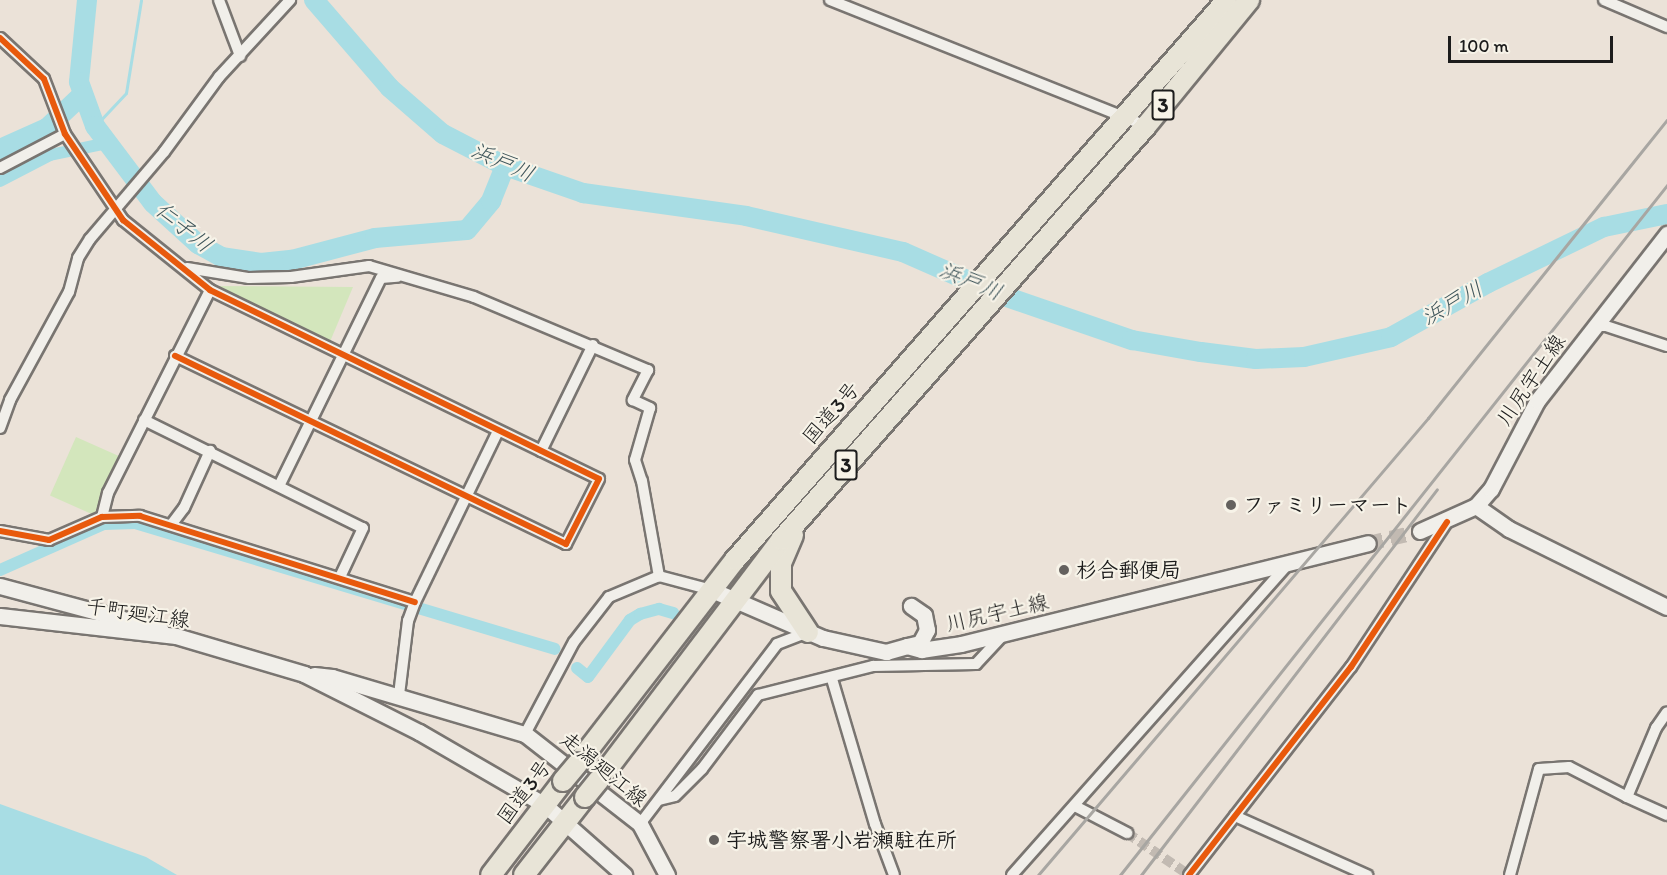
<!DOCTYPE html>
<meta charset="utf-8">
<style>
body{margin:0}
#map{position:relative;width:1667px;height:875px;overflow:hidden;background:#ebe2d8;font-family:Itim,"Klee One",sans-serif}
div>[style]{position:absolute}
.green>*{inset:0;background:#d3e6bc;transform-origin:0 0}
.water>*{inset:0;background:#a8dde4}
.stream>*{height:3px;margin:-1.5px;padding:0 1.5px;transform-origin:1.5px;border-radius:1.5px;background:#a8dde4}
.canal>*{height:12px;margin:-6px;padding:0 6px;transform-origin:6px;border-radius:6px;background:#a8dde4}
.river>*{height:20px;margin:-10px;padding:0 10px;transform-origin:10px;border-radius:10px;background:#a8dde4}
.street-tunnel>*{height:10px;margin-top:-5px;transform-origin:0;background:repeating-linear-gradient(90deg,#c2bab2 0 10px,transparent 0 15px)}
.secondary-tunnel>*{height:15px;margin-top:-7.5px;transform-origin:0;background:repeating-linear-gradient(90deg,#c2bab2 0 15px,transparent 0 23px)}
.roads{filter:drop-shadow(2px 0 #797571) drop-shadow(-2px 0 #797571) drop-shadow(0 2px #797571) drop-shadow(0 -2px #797571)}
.street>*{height:10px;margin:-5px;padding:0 5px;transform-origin:5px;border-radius:5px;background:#f1efea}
.secondary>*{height:15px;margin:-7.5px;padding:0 7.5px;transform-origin:7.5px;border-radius:7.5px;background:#f1efea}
.highway>*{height:20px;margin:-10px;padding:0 10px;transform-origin:10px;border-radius:10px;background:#e8e4d7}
.rail>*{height:3px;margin:-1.5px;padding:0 1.5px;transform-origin:1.5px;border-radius:1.5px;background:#a8a6a2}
.bridges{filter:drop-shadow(2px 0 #797571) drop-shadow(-2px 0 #797571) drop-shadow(0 2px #797571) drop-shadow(0 -2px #797571)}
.highway-bridge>*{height:20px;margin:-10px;padding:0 10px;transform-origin:10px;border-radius:10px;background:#e8e4d7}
.cycleway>*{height:6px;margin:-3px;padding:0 3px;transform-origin:3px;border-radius:3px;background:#e8590c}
.dots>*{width:16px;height:16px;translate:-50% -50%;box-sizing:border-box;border:3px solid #f7f3e8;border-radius:50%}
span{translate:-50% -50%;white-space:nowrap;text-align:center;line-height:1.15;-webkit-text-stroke:4.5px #f7f3e8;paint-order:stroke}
.shield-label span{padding:2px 4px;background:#f7f3e8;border:2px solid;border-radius:4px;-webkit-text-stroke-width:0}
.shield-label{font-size:20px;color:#1c1c1c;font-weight:700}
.street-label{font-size:21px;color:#1c1c1c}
.poi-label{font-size:21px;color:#1c1c1c;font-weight:700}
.left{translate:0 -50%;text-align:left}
.water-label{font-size:22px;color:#3e555a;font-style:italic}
.scale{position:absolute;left:1448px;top:36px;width:165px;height:27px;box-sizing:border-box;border:3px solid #1c1c1c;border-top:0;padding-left:8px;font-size:18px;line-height:21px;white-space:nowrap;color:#1c1c1c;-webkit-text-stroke:4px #f7f3e8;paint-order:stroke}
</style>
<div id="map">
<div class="green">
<div style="clip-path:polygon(209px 286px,353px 287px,329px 344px)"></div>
<div style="left:76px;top:437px;width:48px;height:64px;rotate:24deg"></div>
</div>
<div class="water">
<div style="clip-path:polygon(0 804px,146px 857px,177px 875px,0 875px)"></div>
</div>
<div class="stream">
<div style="left:95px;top:126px;width:45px;rotate:-46.8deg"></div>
<div style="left:126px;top:93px;width:94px;rotate:-80.8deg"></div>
</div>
<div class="canal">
<div style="left:0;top:181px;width:56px;rotate:-27.5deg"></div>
<div style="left:50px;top:155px;width:58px;rotate:-11.9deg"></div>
<div style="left:0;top:570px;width:114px;rotate:-23.9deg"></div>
<div style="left:104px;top:524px;width:31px;rotate:-2deg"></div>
<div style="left:135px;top:523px;width:438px;rotate:16.7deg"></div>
<div style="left:577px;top:668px;width:14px;rotate:39deg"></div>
<div style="left:588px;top:677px;width:71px;rotate:-53.6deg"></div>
<div style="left:630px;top:620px;width:12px;rotate:-31deg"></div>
<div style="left:640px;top:614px;width:20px;rotate:-15deg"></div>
<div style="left:659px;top:609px;width:15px;rotate:16deg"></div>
</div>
<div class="river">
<div style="left:87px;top:0;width:82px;rotate:95.6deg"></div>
<div style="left:79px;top:82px;width:47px;rotate:70deg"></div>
<div style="left:95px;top:126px;width:96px;rotate:53deg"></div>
<div style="left:153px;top:203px;width:61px;rotate:42.3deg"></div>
<div style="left:198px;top:244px;width:26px;rotate:29deg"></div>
<div style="left:221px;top:257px;width:40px;rotate:8.5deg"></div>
<div style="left:261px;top:263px;width:31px;rotate:-6deg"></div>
<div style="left:292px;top:260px;width:86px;rotate:-14.8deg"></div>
<div style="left:375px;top:238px;width:92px;rotate:-5deg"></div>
<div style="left:467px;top:230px;width:38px;rotate:-50deg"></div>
<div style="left:491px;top:201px;width:38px;rotate:-68deg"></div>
<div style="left:314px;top:0;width:116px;rotate:49.2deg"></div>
<div style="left:390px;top:88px;width:70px;rotate:41deg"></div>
<div style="left:443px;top:134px;width:70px;rotate:27.3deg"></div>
<div style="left:505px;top:166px;width:83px;rotate:19.1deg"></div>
<div style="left:583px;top:193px;width:165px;rotate:8deg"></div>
<div style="left:746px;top:216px;width:161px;rotate:12.9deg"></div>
<div style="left:903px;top:252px;width:107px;rotate:23.7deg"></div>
<div style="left:1001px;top:295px;width:139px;rotate:19deg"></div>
<div style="left:1132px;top:340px;width:70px;rotate:9.9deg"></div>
<div style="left:1201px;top:352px;width:55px;rotate:7.3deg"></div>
<div style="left:1256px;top:359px;width:48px;rotate:-2.4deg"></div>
<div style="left:1304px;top:357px;width:89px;rotate:-12.9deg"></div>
<div style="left:1391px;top:337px;width:111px;rotate:-29.1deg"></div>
<div style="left:1488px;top:283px;width:129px;rotate:-25.8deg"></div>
<div style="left:1604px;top:227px;width:64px;rotate:-11.7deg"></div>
<div style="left:0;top:149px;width:51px;rotate:-24.1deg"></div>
<div style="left:47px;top:128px;width:48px;rotate:-43.3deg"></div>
</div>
<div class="street-tunnel">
<div style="left:1127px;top:833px;width:75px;rotate:34.1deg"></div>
</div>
<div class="secondary-tunnel">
<div style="left:1368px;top:543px;width:53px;rotate:-13deg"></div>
</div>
<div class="roads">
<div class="street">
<div style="left:219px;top:0;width:60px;rotate:69.4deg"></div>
<div style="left:830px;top:0;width:340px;rotate:21.7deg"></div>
<div style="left:1604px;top:0;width:69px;rotate:23.2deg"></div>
<div style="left:0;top:38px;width:60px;rotate:43deg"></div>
<div style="left:44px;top:79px;width:59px;rotate:69.1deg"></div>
<div style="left:65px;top:134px;width:104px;rotate:56deg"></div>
<div style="left:123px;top:220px;width:112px;rotate:38.8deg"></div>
<div style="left:210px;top:290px;width:432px;rotate:25.9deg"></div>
<div style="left:599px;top:479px;width:73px;rotate:116.9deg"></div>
<div style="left:566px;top:544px;width:434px;rotate:-154.3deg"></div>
<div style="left:0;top:168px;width:73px;rotate:-27.6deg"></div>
<div style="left:187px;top:268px;width:63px;rotate:9.2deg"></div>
<div style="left:249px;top:278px;width:42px;rotate:-1.4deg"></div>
<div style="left:291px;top:277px;width:79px;rotate:-8deg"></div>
<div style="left:369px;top:266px;width:109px;rotate:16.4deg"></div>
<div style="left:474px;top:297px;width:189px;rotate:22.8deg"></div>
<div style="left:648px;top:370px;width:34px;rotate:117deg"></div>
<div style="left:633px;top:400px;width:19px;rotate:25deg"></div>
<div style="left:650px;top:408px;width:54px;rotate:106.1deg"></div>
<div style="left:635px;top:460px;width:22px;rotate:72deg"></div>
<div style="left:642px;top:481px;width:97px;rotate:79.9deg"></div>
<div style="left:1594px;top:326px;width:12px"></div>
<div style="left:1606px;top:326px;width:64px;rotate:18.2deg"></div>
<div style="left:144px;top:420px;width:244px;rotate:26.3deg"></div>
<div style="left:363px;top:528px;width:54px;rotate:115.1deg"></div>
<div style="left:0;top:428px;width:30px;rotate:-70deg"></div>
<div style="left:10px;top:400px;width:123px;rotate:-61.4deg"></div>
<div style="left:69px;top:292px;width:35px;rotate:-75deg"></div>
<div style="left:78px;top:258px;width:22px;rotate:-58deg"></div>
<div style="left:90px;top:239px;width:114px;rotate:-49.6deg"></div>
<div style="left:164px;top:152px;width:93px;rotate:-53.7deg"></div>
<div style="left:219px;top:77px;width:105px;rotate:-47.3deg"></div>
<div style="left:541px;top:451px;width:118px;rotate:-63.9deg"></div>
<div style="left:280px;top:484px;width:229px;rotate:-63.9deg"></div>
<div style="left:381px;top:278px;width:16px;rotate:-4deg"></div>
<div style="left:102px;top:517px;width:25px;rotate:-76deg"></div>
<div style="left:108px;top:493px;width:227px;rotate:-63.3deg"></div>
<div style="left:171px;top:525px;width:21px;rotate:-53deg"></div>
<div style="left:184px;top:508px;width:63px;rotate:-65.5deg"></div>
<div style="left:0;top:531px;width:50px;rotate:10.4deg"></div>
<div style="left:49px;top:540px;width:58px;rotate:-23.5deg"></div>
<div style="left:102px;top:517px;width:38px;rotate:-2deg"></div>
<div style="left:140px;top:516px;width:288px;rotate:17.4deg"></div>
<div style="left:832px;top:679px;width:151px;rotate:73.5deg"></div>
<div style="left:875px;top:824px;width:54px;rotate:69.6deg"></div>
<div style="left:399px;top:695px;width:75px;rotate:-83.1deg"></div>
<div style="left:408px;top:621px;width:20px;rotate:-70deg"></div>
<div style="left:415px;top:602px;width:190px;rotate:-64.1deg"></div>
<div style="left:525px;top:734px;width:104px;rotate:-62deg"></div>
<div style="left:574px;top:642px;width:57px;rotate:-52.1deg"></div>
<div style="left:609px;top:597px;width:54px;rotate:-22.8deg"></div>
<div style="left:659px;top:576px;width:55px;rotate:14.8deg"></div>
<div style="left:1627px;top:797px;width:44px;rotate:24.2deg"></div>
<div style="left:659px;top:800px;width:16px;rotate:-14deg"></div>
<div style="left:675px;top:796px;width:38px;rotate:-45deg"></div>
<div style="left:702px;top:769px;width:93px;rotate:-52.9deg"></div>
<div style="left:758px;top:695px;width:119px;rotate:-14.2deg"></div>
<div style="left:873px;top:666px;width:103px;rotate:-1.1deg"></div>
<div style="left:976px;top:664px;width:41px;rotate:-47deg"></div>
<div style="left:1075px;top:806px;width:59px;rotate:27.4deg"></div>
<div style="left:1235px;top:816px;width:145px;rotate:24.1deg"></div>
<div style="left:640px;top:824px;width:226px;rotate:-52.7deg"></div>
<div style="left:777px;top:644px;width:33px;rotate:-21deg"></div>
<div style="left:1012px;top:875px;width:417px;rotate:-48.4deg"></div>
<div style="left:1189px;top:875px;width:264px;rotate:-52.1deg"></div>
<div style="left:1351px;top:667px;width:174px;rotate:-56.5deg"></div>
<div style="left:1510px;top:875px;width:110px;rotate:-74.7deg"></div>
<div style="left:1539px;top:769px;width:30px;rotate:-4deg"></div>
<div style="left:1569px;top:767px;width:65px;rotate:27.3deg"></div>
<div style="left:1627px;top:797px;width:75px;rotate:-67.2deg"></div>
<div style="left:1656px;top:728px;width:19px;rotate:-55deg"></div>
</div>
<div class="secondary">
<div style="left:1476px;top:506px;width:40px;rotate:34.9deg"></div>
<div style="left:1509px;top:529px;width:176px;rotate:26.3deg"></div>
<div style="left:1420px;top:531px;width:61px;rotate:-24.1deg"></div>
<div style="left:1476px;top:506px;width:23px;rotate:-49deg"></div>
<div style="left:1491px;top:489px;width:99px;rotate:-62.4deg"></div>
<div style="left:1537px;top:401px;width:212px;rotate:-52.1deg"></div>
<div style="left:0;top:586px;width:166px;rotate:15deg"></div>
<div style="left:712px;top:590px;width:121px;rotate:23.4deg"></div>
<div style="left:823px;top:638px;width:65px;rotate:12.5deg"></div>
<div style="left:886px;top:652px;width:22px;rotate:-16deg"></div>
<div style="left:907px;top:646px;width:15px;rotate:16deg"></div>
<div style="left:921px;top:650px;width:40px;rotate:-8.5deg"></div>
<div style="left:961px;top:644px;width:419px;rotate:-13.9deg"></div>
<div style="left:0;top:616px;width:177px;rotate:6.5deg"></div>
<div style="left:176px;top:636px;width:134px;rotate:16.5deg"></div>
<div style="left:304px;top:674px;width:129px;rotate:26.8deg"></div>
<div style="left:419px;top:732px;width:146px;rotate:30.1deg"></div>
<div style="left:545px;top:805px;width:106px;rotate:41.5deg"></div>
<div style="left:907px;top:646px;width:13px;rotate:-13deg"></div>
<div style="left:920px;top:643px;width:15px;rotate:-62deg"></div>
<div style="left:927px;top:630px;width:15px;rotate:-101deg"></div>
<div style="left:924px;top:615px;width:16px;rotate:-145deg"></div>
<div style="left:314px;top:675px;width:18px;rotate:6deg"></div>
<div style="left:332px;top:677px;width:201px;rotate:16.5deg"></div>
<div style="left:525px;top:734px;width:146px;rotate:38deg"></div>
<div style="left:640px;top:824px;width:58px;rotate:62.1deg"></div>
</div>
<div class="highway">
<div style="left:793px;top:535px;width:30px;rotate:113deg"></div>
<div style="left:781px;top:563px;width:28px;rotate:90deg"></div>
<div style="left:781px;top:591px;width:49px;rotate:56.6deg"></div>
<div style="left:578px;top:763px;width:257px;rotate:-52.3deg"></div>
<div style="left:735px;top:560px;width:745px;rotate:-48.7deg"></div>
<div style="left:599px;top:780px;width:301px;rotate:-52.8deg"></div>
<div style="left:781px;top:540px;width:552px;rotate:-48.6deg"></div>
<div style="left:1146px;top:126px;width:163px;rotate:-50.7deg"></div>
<div style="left:491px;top:875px;width:118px;rotate:-52.5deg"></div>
<div style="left:524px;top:875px;width:99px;rotate:-52deg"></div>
</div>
</div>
<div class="rail">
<div style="left:1038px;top:875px;width:601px;rotate:-49.52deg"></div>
<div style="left:1428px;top:418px;width:382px;rotate:-51.3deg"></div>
<div style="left:1120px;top:875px;width:881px;rotate:-51.59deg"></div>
<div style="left:1141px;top:875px;width:486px;rotate:-52.5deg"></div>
</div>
<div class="bridges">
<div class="highway-bridge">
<div style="left:563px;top:781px;width:23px;rotate:-50deg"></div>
<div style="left:585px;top:797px;width:22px;rotate:-51deg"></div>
</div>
</div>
<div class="cycleway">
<div style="left:0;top:38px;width:60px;rotate:43deg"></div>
<div style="left:44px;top:79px;width:59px;rotate:69.1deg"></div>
<div style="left:65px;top:134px;width:104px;rotate:56deg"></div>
<div style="left:123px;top:220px;width:112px;rotate:38.8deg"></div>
<div style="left:210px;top:290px;width:432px;rotate:25.9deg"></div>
<div style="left:599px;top:479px;width:73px;rotate:116.9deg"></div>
<div style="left:566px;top:544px;width:434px;rotate:-154.3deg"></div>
<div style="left:0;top:531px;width:50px;rotate:10.4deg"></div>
<div style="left:49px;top:540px;width:58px;rotate:-23.5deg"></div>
<div style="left:102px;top:517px;width:38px;rotate:-2deg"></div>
<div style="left:140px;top:516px;width:288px;rotate:17.4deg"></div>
<div style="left:1189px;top:875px;width:264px;rotate:-52.1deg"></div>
<div style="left:1351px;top:667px;width:174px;rotate:-56.5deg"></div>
</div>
<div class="dots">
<div style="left:1231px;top:505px;background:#64615e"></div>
<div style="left:1064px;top:570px;background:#64615e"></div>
<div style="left:714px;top:840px;background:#64615e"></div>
</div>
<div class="shield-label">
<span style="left:1163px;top:105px">3</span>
<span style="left:846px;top:465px">3</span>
</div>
<div class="street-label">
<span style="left:1531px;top:380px;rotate:-56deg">川尻宇土線</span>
<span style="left:831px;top:413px;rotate:-49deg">国道3号</span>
<span style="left:138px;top:613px;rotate:8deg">千町廻江線</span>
<span style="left:997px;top:613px;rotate:-13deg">川尻宇土線</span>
<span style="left:604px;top:769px;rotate:39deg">走潟廻江線</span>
<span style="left:524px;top:792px;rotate:-53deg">国道3号</span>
</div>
<div class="poi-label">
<span class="left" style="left:1243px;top:505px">ファミリーマート</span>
<span class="left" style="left:1076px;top:570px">杉合郵便局</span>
<span class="left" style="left:726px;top:840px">宇城警察署小岩瀬駐在所</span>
</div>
<div class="water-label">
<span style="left:503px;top:162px;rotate:24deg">浜戸川</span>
<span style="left:184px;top:227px;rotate:39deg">仁子川</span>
<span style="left:971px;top:281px;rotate:23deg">浜戸川</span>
<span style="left:1452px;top:303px;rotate:-29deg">浜戸川</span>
</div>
<div class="scale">100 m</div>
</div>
